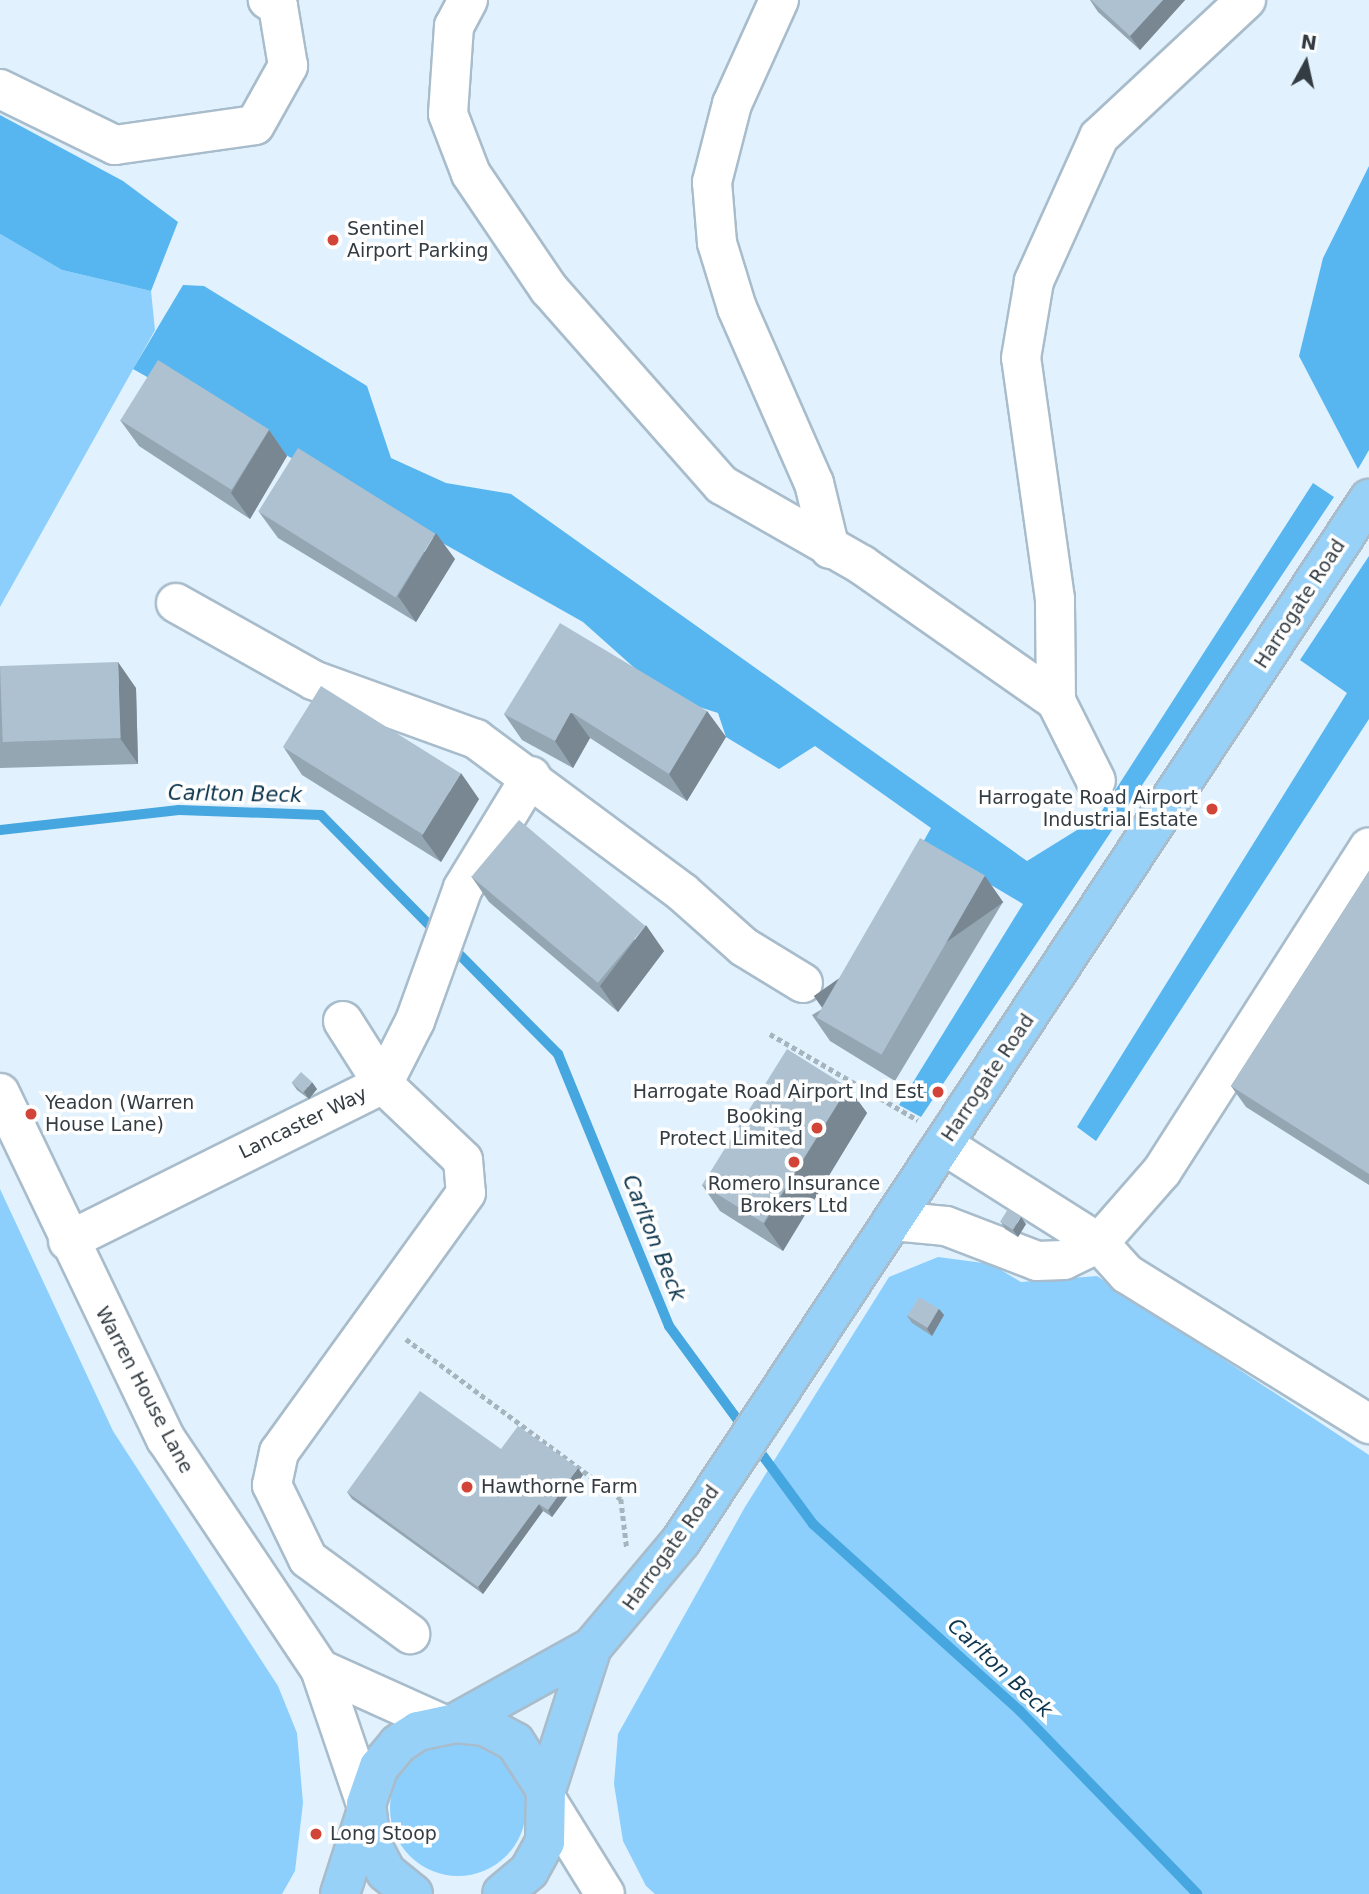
<!DOCTYPE html>
<style>
body{margin:0}
#map{position:relative;width:1369px;height:1894px;overflow:hidden;background:#e1f2fe;font-family:"DejaVu Sans",sans-serif}
div>[style]{position:absolute}
.green>*{inset:0;background:#8ccffc}
.round{border-radius:50%}
.forest>*{inset:0;background:#57b6f0}
.stream>*{height:10px;margin:-5px;padding:0 5px;transform-origin:5px;border-radius:5px;background:#46a6df}
.path>*{height:4.5px;margin-top:-2.25px;transform-origin:0;background:repeating-linear-gradient(90deg,#a6b4be 0 5px,transparent 0 8.5px)}
.roads{filter:drop-shadow(2px 0 #a8bccb) drop-shadow(-2px 0 #a8bccb) drop-shadow(0 2px #a8bccb) drop-shadow(0 -2px #a8bccb)}
.minor>*{height:38px;margin:-19px;padding:0 19px;transform-origin:19px;border-radius:19px;background:#fff}
.highway>*{height:38px;margin:-19px;padding:0 19px;transform-origin:19px;border-radius:19px;background:#98d1f8}
.wall>*{inset:0;background:#95a6b3}
.shaded-wall>*{inset:0;background:#798792;transform-origin:0 0}
.building>*{inset:0;background:#adc1d0;transform-origin:0 0}
.dots>*{width:19px;height:19px;translate:-50% -50%;box-sizing:border-box;border:4px solid #fff;border-radius:50%}
span{translate:-50% -50%;white-space:nowrap;text-align:center;line-height:1.15;-webkit-text-stroke:7px #fff;paint-order:stroke}
.poi-label{font-size:19px;color:#333c42}
.left{translate:0 -50%;text-align:left}
.right{translate:-100% -50%;text-align:right}
.street-label{font-size:19px;color:#333c42}
.water-label{font-size:21px;color:#0f374f;font-style:italic}
.north{position:absolute;left:1271px;top:28px;width:70px;height:70px;-webkit-text-stroke:5px #fff;paint-order:stroke;rotate:8deg;font-size:19px;font-weight:700;line-height:28px;text-align:center;color:#333c42}
.north::after{content:'';display:block;margin:auto;width:24px;height:32px;background:#333c42;clip-path:polygon(50% 0,100% 100%,50% 72%,0 100%)}
</style>
<div id="map">
<div class="green">
<div style="clip-path:polygon(0 234px,62px 270px,151px 291px,155px 330px,0 607px)"></div>
<div style="clip-path:polygon(0 1189px,113px 1431px,278px 1686px,297px 1733px,303px 1803px,295px 1871px,282px 1894px,0 1894px)"></div>
<div style="clip-path:polygon(938px 1257px,991px 1264px,1021px 1282px,1097px 1276px,1369px 1455px,1369px 1894px,655px 1894px,646px 1886px,623px 1841px,614px 1784px,618px 1734px,745px 1507px,889px 1277px)"></div>
<div class="round" style="left:390px;top:1740px;width:136px;height:136px"></div>
</div>
<div class="forest">
<div style="clip-path:polygon(0 115px,123px 181px,178px 222px,151px 291px,62px 270px,0 234px)"></div>
<div style="clip-path:polygon(1369px 166px,1369px 450px,1358px 469px,1299px 356px,1323px 258px)"></div>
<div style="clip-path:polygon(183px 285px,204px 286px,367px 386px,391px 458px,446px 483px,511px 494px,1027px 861px,1098px 817px,1313px 483px,1334px 497px,921px 1117px,899px 1105px,1023px 904px,922px 844px,931px 828px,815px 746px,779px 769px,726px 737px,718px 713px,690px 704px,685px 713px,583px 622px,133px 369px)"></div>
<div style="clip-path:polygon(1369px 556px,1369px 719px,1096px 1141px,1077px 1127px,1347px 693px,1300px 660px)"></div>
</div>
<div class="stream">
<div style="left:0;top:830px;width:180px;rotate:-6.4deg"></div>
<div style="left:179px;top:810px;width:142px;rotate:2deg"></div>
<div style="left:321px;top:815px;width:167px;rotate:45.5deg"></div>
<div style="left:452px;top:947px;width:151px;rotate:45.3deg"></div>
<div style="left:558px;top:1054px;width:294px;rotate:67.8deg"></div>
<div style="left:669px;top:1326px;width:129px;rotate:53.8deg"></div>
<div style="left:755px;top:1445px;width:98px;rotate:53.7deg"></div>
<div style="left:813px;top:1524px;width:278px;rotate:42.1deg"></div>
<div style="left:1019px;top:1710px;width:256px;rotate:45.9deg"></div>
</div>
<div class="path">
<div style="left:770px;top:1034px;width:171px;rotate:30.2deg"></div>
<div style="left:406px;top:1339px;width:268px;rotate:36.7deg"></div>
<div style="left:621px;top:1499px;width:50px;rotate:83.2deg"></div>
</div>
<div class="roads">
<div class="minor">
<div style="left:468px;top:0;width:30px;rotate:118deg"></div>
<div style="left:454px;top:26px;width:88px;rotate:93.9deg"></div>
<div style="left:448px;top:114px;width:64px;rotate:69deg"></div>
<div style="left:471px;top:174px;width:139px;rotate:55.9deg"></div>
<div style="left:549px;top:289px;width:261px;rotate:48.6deg"></div>
<div style="left:722px;top:485px;width:161px;rotate:29.7deg"></div>
<div style="left:862px;top:565px;width:237px;rotate:35deg"></div>
<div style="left:1056px;top:701px;width:89px;rotate:63.4deg"></div>
<div style="left:779px;top:0;width:114px;rotate:114.3deg"></div>
<div style="left:732px;top:104px;width:81px;rotate:104.4deg"></div>
<div style="left:712px;top:182px;width:61px;rotate:85.3deg"></div>
<div style="left:717px;top:243px;width:68px;rotate:72.9deg"></div>
<div style="left:737px;top:308px;width:191px;rotate:66.3deg"></div>
<div style="left:814px;top:483px;width:68px;rotate:76.4deg"></div>
<div style="left:0;top:89px;width:128px;rotate:26deg"></div>
<div style="left:115px;top:145px;width:141px;rotate:-8.1deg"></div>
<div style="left:255px;top:125px;width:68px;rotate:-60.8deg"></div>
<div style="left:288px;top:66px;width:61px;rotate:-99.5deg"></div>
<div style="left:278px;top:6px;width:12px;rotate:-149deg"></div>
<div style="left:176px;top:603px;width:157px;rotate:29.3deg"></div>
<div style="left:313px;top:680px;width:173px;rotate:19.9deg"></div>
<div style="left:476px;top:739px;width:257px;rotate:36.6deg"></div>
<div style="left:682px;top:892px;width:83px;rotate:41.6deg"></div>
<div style="left:744px;top:947px;width:69px;rotate:31.4deg"></div>
<div style="left:1056px;top:701px;width:102px;rotate:-90.6deg"></div>
<div style="left:1055px;top:599px;width:243px;rotate:-98deg"></div>
<div style="left:1021px;top:358px;width:78px;rotate:-80.4deg"></div>
<div style="left:1034px;top:281px;width:158px;rotate:-65.7deg"></div>
<div style="left:1099px;top:137px;width:201px;rotate:-43deg"></div>
<div style="left:343px;top:1021px;width:75px;rotate:57.6deg"></div>
<div style="left:383px;top:1084px;width:110px;rotate:43.5deg"></div>
<div style="left:463px;top:1160px;width:33px;rotate:85deg"></div>
<div style="left:466px;top:1193px;width:319px;rotate:125.8deg"></div>
<div style="left:279px;top:1452px;width:34px;rotate:102deg"></div>
<div style="left:272px;top:1485px;width:82px;rotate:64.1deg"></div>
<div style="left:308px;top:1559px;width:127px;rotate:36.3deg"></div>
<div style="left:0;top:1093px;width:384px;rotate:64.4deg"></div>
<div style="left:166px;top:1439px;width:277px;rotate:56.2deg"></div>
<div style="left:320px;top:1669px;width:143px;rotate:71.2deg"></div>
<div style="left:944px;top:1145px;width:183px;rotate:32.3deg"></div>
<div style="left:1099px;top:1243px;width:42px;rotate:47.9deg"></div>
<div style="left:1127px;top:1274px;width:285px;rotate:31.8deg"></div>
<div style="left:893px;top:1221px;width:53px;rotate:5.4deg"></div>
<div style="left:946px;top:1226px;width:97px;rotate:21deg"></div>
<div style="left:1037px;top:1261px;width:27px;rotate:-2deg"></div>
<div style="left:1064px;top:1260px;width:39px;rotate:-26deg"></div>
<div style="left:1099px;top:1243px;width:96px;rotate:-48.8deg"></div>
<div style="left:1162px;top:1171px;width:384px;rotate:-57.4deg"></div>
<div style="left:68px;top:1241px;width:352px;rotate:-26.5deg"></div>
<div style="left:383px;top:1084px;width:71px;rotate:-63.1deg"></div>
<div style="left:415px;top:1021px;width:141px;rotate:-70.2deg"></div>
<div style="left:463px;top:888px;width:131px;rotate:-58.7deg"></div>
<div style="left:320px;top:1669px;width:134px;rotate:24.3deg"></div>
<div style="left:548px;top:1802px;width:108px;rotate:58.2deg"></div>
</div>
<div class="highway">
<div style="left:455px;top:1723px;width:157px;rotate:-29deg"></div>
<div style="left:592px;top:1647px;width:138px;rotate:-50deg"></div>
<div style="left:681px;top:1541px;width:1249px;rotate:-56.56deg"></div>
<div style="left:546px;top:1790px;width:150px;rotate:-72.2deg"></div>
<div style="left:340px;top:1894px;width:85px;rotate:-72.2deg"></div>
<div style="left:413px;top:1894px;width:35px;rotate:-141deg"></div>
<div style="left:386px;top:1872px;width:32px;rotate:-118deg"></div>
<div style="left:371px;top:1844px;width:40px;rotate:-97.1deg"></div>
<div style="left:366px;top:1804px;width:39px;rotate:-71deg"></div>
<div style="left:379px;top:1767px;width:30px;rotate:-50deg"></div>
<div style="left:398px;top:1744px;width:24px;rotate:-33deg"></div>
<div style="left:418px;top:1731px;width:38px;rotate:-12deg"></div>
<div style="left:455px;top:1723px;width:30px;rotate:6deg"></div>
<div style="left:485px;top:1726px;width:34px;rotate:28deg"></div>
<div style="left:515px;top:1742px;width:57px;rotate:57.1deg"></div>
<div style="left:546px;top:1790px;width:52px;rotate:91.1deg"></div>
<div style="left:545px;top:1842px;width:33px;rotate:119deg"></div>
<div style="left:529px;top:1871px;width:35px;rotate:140deg"></div>
</div>
</div>
<div class="wall">
<div style="clip-path:polygon(1090px 0,1185px 0,1140px 50px,1098px 12px)"></div>
<div style="clip-path:polygon(120px 420px,269px 430px,287px 456px,250px 519px,139px 446px)"></div>
<div style="clip-path:polygon(259px 512px,455px 559px,416px 622px,278px 538px)"></div>
<div style="clip-path:polygon(0 666px,136px 688px,138px 764px,0 768px)"></div>
<div style="clip-path:polygon(707px 711px,726px 737px,687px 801px,590px 738px,573px 768px,522px 740px,504px 714px)"></div>
<div style="clip-path:polygon(284px 748px,479px 799px,441px 862px,302px 775px)"></div>
<div style="clip-path:polygon(1369px 871px,1369px 1185px,1246px 1107px,1231px 1086px)"></div>
<div style="clip-path:polygon(471px 876px,664px 951px,618px 1012px,489px 902px)"></div>
<div style="clip-path:polygon(1003px 902px,895px 1081px,830px 1041px,812px 1015px)"></div>
<div style="clip-path:polygon(292px 1083px,317px 1089px,309px 1099px,297px 1090px)"></div>
<div style="clip-path:polygon(848px 1087px,867px 1113px,783px 1251px,720px 1211px,702px 1185px)"></div>
<div style="clip-path:polygon(1001px 1222px,1026px 1224px,1018px 1237px,1005px 1229px)"></div>
<div style="clip-path:polygon(939px 1309px,944px 1315px,932px 1336px,912px 1323px,907px 1316px)"></div>
<div style="clip-path:polygon(501px 1449px,583px 1475px,552px 1517px,543px 1511px,483px 1594px,352px 1499px,347px 1492px)"></div>
</div>
<div class="shaded-wall">
<div style="clip-path:polygon(1163px 0,1185px 0,1140px 50px,1130px 36px)"></div>
<div style="clip-path:polygon(269px 430px,287px 456px,250px 519px,231px 493px)"></div>
<div style="clip-path:polygon(436px 533px,455px 559px,416px 622px,398px 596px)"></div>
<div style="clip-path:polygon(118px 662px,136px 688px,138px 764px,120px 738px)"></div>
<div style="clip-path:polygon(707px 711px,726px 737px,687px 801px,669px 774px)"></div>
<div style="clip-path:polygon(571px 712px,590px 738px,573px 768px,555px 741px)"></div>
<div style="clip-path:polygon(461px 773px,479px 799px,441px 862px,422px 836px)"></div>
<div style="left:985px;top:876px;width:32px;height:209px;rotate:55deg"></div>
<div style="clip-path:polygon(646px 925px,664px 951px,618px 1012px,600px 986px)"></div>
<div style="clip-path:polygon(312px 1082px,317px 1089px,309px 1099px,304px 1092px)"></div>
<div style="clip-path:polygon(848px 1087px,867px 1113px,783px 1251px,764px 1224px)"></div>
<div style="clip-path:polygon(1021px 1217px,1026px 1224px,1018px 1237px,1013px 1230px)"></div>
<div style="clip-path:polygon(939px 1309px,944px 1315px,932px 1336px,927px 1329px)"></div>
<div style="clip-path:polygon(578px 1468px,583px 1475px,552px 1517px,548px 1510px)"></div>
<div style="clip-path:polygon(539px 1504px,543px 1511px,483px 1594px,478px 1587px)"></div>
</div>
<div class="building">
<div style="clip-path:polygon(1091px 0,1163px 0,1130px 36px)"></div>
<div style="left:158px;top:360px;width:131px;height:71px;rotate:32deg"></div>
<div style="left:298px;top:448px;width:162px;height:75px;rotate:32deg"></div>
<div style="clip-path:polygon(560px 623px,707px 711px,669px 774px,571px 712px,555px 741px,504px 714px)"></div>
<div style="left:118px;top:662px;width:76px;height:118px;rotate:88deg"></div>
<div style="left:321px;top:686px;width:165px;height:72px;rotate:32deg"></div>
<div style="left:519px;top:820px;width:165px;height:74px;rotate:40deg"></div>
<div style="left:920px;top:838px;width:75px;height:207px;rotate:30deg"></div>
<div style="clip-path:polygon(1369px 871px,1369px 1174px,1231px 1086px)"></div>
<div style="left:787px;top:1049px;width:72px;height:160px;rotate:32deg"></div>
<div style="left:301px;top:1072px;width:15px;height:14px;rotate:42deg"></div>
<div style="left:1008px;top:1209px;width:15px;height:15px;rotate:32deg"></div>
<div style="left:919px;top:1297px;width:23px;height:22px;rotate:31deg"></div>
<div style="clip-path:polygon(420px 1391px,501px 1449px,518px 1426px,578px 1468px,548px 1510px,539px 1504px,478px 1587px,347px 1492px)"></div>
</div>
<div class="dots">
<div style="left:333px;top:240px;background:#d14437"></div>
<div style="left:1212px;top:809px;background:#d14437"></div>
<div style="left:938px;top:1092px;background:#d14437"></div>
<div style="left:31px;top:1114px;background:#d14437"></div>
<div style="left:817px;top:1128px;background:#d14437"></div>
<div style="left:794px;top:1162px;background:#d14437"></div>
<div style="left:467px;top:1487px;background:#d14437"></div>
<div style="left:316px;top:1834px;background:#d14437"></div>
</div>
<div class="poi-label">
<span class="left" style="left:347px;top:240px">Sentinel<br>Airport Parking</span>
<span class="right" style="left:1198px;top:809px">Harrogate Road Airport<br>Industrial Estate</span>
<span class="right" style="left:924px;top:1092px">Harrogate Road Airport Ind Est</span>
<span class="left" style="left:45px;top:1114px">Yeadon (Warren<br>House Lane)</span>
<span class="right" style="left:803px;top:1128px">Booking<br>Protect Limited</span>
<span style="left:794px;top:1195px">Romero Insurance<br>Brokers Ltd</span>
<span class="left" style="left:481px;top:1487px">Hawthorne Farm</span>
<span class="left" style="left:330px;top:1834px">Long Stoop</span>
</div>
<div class="street-label">
<span style="left:1300px;top:604px;rotate:-57deg">Harrogate Road</span>
<span style="left:988px;top:1078px;rotate:-56deg">Harrogate Road</span>
<span style="left:303px;top:1123px;rotate:-26deg">Lancaster Way</span>
<span style="left:144px;top:1390px;rotate:62deg">Warren House Lane</span>
<span style="left:671px;top:1548px;rotate:-54deg">Harrogate Road</span>
</div>
<div class="water-label">
<span style="left:235px;top:794px;rotate:1deg">Carlton Beck</span>
<span style="left:654px;top:1238px;rotate:68deg">Carlton Beck</span>
<span style="left:1000px;top:1668px;rotate:43deg">Carlton Beck</span>
</div>
<div class="north">N</div>
</div>
